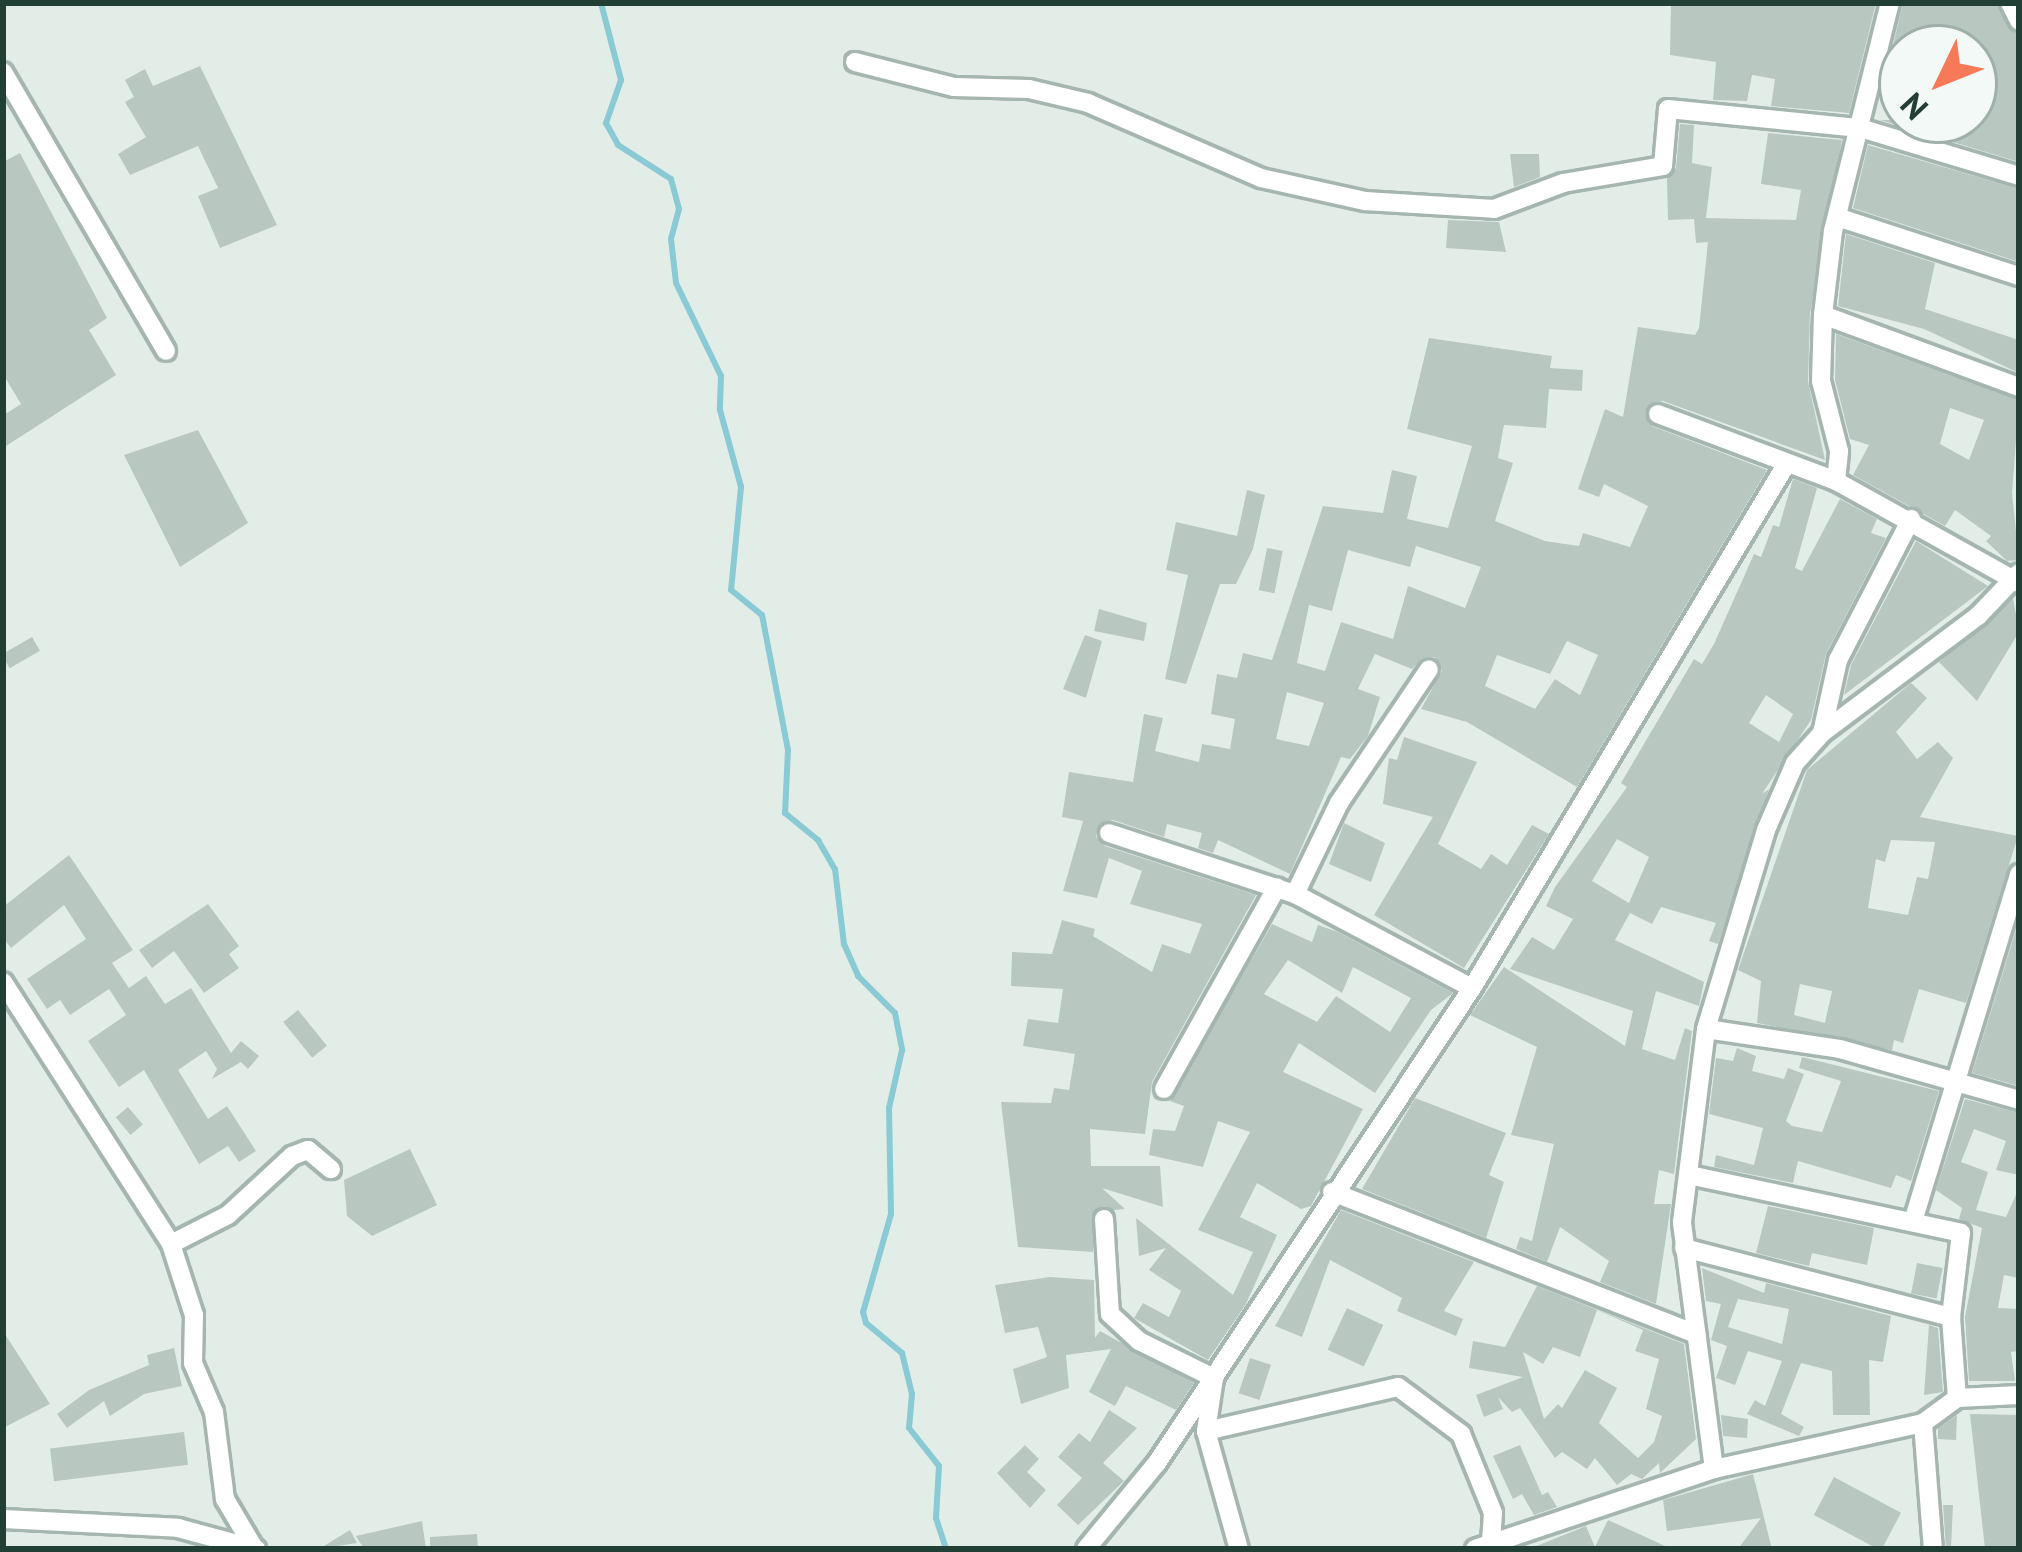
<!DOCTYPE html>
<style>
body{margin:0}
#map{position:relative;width:2022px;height:1552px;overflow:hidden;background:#e3ede8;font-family:"PT Sans",sans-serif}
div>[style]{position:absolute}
.stream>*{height:6px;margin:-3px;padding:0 3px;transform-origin:3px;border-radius:3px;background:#89cad4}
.building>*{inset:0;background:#b8c8c1;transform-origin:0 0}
.roads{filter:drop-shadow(3px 0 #a5b5af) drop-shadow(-3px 0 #a5b5af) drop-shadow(0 3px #a5b5af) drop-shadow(0 -3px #a5b5af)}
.minor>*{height:18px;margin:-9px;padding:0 9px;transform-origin:9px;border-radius:9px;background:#fff}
span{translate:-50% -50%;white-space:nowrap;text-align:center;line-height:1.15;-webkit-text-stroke:9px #f3f9f6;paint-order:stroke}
.frame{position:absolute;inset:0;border:6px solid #223f36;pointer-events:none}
.north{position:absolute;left:1878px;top:24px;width:120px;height:120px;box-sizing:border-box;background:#f3f9f6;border:3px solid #9fafa9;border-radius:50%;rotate:227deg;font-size:33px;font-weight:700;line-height:48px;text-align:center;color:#223f36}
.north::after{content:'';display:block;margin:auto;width:42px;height:54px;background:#f67a58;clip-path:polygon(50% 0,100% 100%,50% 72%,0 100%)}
</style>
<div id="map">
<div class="stream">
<div style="left:601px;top:3px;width:80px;rotate:75.4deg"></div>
<div style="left:621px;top:80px;width:46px;rotate:109.2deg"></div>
<div style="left:606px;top:123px;width:25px;rotate:61deg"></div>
<div style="left:618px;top:145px;width:63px;rotate:32.7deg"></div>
<div style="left:671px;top:179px;width:31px;rotate:75deg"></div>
<div style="left:679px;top:209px;width:31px;rotate:105deg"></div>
<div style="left:671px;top:239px;width:44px;rotate:83.5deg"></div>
<div style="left:676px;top:283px;width:103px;rotate:64.2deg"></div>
<div style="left:721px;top:376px;width:34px;rotate:92deg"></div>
<div style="left:720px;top:410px;width:80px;rotate:74.7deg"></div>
<div style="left:741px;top:487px;width:103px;rotate:95.5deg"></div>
<div style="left:731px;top:590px;width:40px;rotate:39deg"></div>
<div style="left:762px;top:615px;width:137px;rotate:79.1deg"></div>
<div style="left:788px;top:750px;width:63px;rotate:92.7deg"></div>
<div style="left:785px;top:813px;width:43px;rotate:39.3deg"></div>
<div style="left:818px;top:840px;width:34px;rotate:60deg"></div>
<div style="left:835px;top:869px;width:76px;rotate:83.2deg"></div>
<div style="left:844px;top:944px;width:35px;rotate:66deg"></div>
<div style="left:858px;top:976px;width:52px;rotate:45deg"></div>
<div style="left:895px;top:1013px;width:38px;rotate:79deg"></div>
<div style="left:902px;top:1050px;width:59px;rotate:102.6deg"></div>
<div style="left:889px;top:1108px;width:106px;rotate:88.9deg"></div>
<div style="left:891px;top:1214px;width:102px;rotate:105.9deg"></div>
<div style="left:863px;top:1312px;width:11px;rotate:75deg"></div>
<div style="left:866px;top:1323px;width:47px;rotate:39.8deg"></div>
<div style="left:902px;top:1353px;width:42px;rotate:76.3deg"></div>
<div style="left:912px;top:1394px;width:34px;rotate:95deg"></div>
<div style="left:909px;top:1428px;width:48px;rotate:51.7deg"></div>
<div style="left:939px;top:1466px;width:52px;rotate:93.3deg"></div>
<div style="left:936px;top:1518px;width:33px;rotate:72deg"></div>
</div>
<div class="building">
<div style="clip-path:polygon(1671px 3px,1876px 3px,1849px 113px,1771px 106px,1775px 79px,1752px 75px,1747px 101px,1713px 100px,1716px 62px,1670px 55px)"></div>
<div style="clip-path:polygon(1903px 3px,1997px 3px,2019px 34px,2019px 162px,1880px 120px,1974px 120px,1974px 48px,1902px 41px,1902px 80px,1885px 79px)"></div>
<div style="clip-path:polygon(200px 66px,277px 225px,220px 248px,198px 196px,218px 188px,198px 146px,130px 175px,118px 154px,146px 137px,125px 102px,134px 97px,125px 80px,145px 69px,153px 86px)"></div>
<div style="clip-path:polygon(evenodd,1680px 124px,1694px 125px,1692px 163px,1712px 167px,1706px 218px,1796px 220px,1801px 190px,1761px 184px,1768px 133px,1842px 140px,1810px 314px,1808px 381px,1825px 460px,1663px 401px,1649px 404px,1652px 426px,1767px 470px,1577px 787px,1467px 722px,1421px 709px,1442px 671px,1435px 657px,1422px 658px,1412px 669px,1375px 654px,1358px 689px,1380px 697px,1368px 736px,1350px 759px,1341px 757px,1290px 874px,1218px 840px,1213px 853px,1198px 848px,1202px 833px,1167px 824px,1164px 837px,1113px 820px,1099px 824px,1096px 837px,1105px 846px,1256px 895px,1152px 1082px,1145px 1134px,1090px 1129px,1091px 1166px,1160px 1166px,1163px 1207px,1102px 1188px,1125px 1209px,1093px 1212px,1093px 1252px,1018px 1247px,1001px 1102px,1051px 1103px,1054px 1088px,1069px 1090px,1075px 1054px,1023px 1046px,1028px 1019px,1058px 1023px,1063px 989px,1011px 986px,1012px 952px,1052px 954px,1062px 920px,1095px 929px,1093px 936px,1152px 972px,1162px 944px,1190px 954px,1202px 924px,1130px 904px,1142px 871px,1109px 858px,1097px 898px,1063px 891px,1083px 821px,1062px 817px,1069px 772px,1133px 782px,1144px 714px,1163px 718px,1155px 751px,1199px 762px,1202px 744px,1230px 749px,1235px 719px,1211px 714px,1217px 674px,1237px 678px,1243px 653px,1272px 660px,1323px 506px,1383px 513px,1392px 470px,1417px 476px,1407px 519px,1448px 528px,1472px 446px,1407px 429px,1429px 338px,1552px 356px,1550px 368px,1583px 370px,1582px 391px,1549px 389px,1546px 428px,1504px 425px,1498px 458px,1513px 463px,1495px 521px,1545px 541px,1579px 546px,1583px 533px,1630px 547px,1648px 506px,1604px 484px,1599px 497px,1578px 489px,1605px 409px,1623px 417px,1638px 327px,1695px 335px,1699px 328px,1708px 242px,1696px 243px,1694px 219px,1668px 220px,1667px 179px,1676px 168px,1680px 124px,1416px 546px,1481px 567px,1465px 608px,1408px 586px,1393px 639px,1341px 622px,1325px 671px,1297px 663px,1309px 605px,1332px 611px,1348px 550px,1410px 567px,1416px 546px,1680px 124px,1567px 641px,1598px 655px,1580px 695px,1555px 679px,1535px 709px,1485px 686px,1497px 655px,1550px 674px,1567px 641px,1680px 124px,1287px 692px,1324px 703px,1309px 746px,1276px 739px,1287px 692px)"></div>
<div style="clip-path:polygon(1868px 145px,2019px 189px,2019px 262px,1853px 208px)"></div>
<div style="clip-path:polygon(20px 153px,107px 318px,89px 330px,116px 375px,3px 448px,3px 408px,7px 413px,21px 404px,3px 374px,3px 162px)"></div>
<div style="clip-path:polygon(1510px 154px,1539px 154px,1540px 177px,1514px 187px)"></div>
<div style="clip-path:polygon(1448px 220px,1499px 222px,1506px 252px,1446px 248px)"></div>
<div style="clip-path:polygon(1846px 234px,1935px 263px,1925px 309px,2019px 340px,2019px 373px,1924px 329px,1838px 306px)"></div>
<div style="clip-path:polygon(evenodd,1836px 334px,2019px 400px,2012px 493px,2019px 560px,2007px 561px,1986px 541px,1991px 536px,1955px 510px,1945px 526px,1853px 475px,1869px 445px,1850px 439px,1835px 380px,1836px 334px,1950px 408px,1984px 420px,1969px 460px,1940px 444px,1950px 408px)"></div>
<div style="clip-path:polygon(198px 430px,248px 523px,180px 567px,124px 455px)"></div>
<div style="clip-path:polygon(evenodd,1793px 479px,1817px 488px,1795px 568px,1802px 571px,1840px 499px,1877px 519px,1871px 533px,1886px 538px,1826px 654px,1811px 720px,1762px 794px,1769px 789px,1718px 944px,1709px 941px,1716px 923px,1661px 907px,1652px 924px,1630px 913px,1615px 940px,1704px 982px,1699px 1006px,1656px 991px,1642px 1049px,1675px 1060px,1685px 1028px,1692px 1031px,1674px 1174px,1659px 1170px,1654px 1204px,1671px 1204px,1656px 1304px,1600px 1282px,1609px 1261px,1560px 1227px,1547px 1262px,1516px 1249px,1520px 1237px,1532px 1241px,1554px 1144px,1511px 1135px,1537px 1047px,1470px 1015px,1504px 967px,1625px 1046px,1633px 1011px,1510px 969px,1532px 937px,1554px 950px,1573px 919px,1546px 906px,1555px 887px,1627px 787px,1621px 783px,1694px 659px,1702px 664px,1714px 644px,1754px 554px,1761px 557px,1773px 525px,1779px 527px,1793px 479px,1766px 695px,1793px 714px,1779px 742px,1749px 723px,1766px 695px,1793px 479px,1617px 839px,1649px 857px,1629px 903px,1592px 881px,1617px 839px)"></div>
<div style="clip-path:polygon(1247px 490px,1265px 495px,1253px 549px,1236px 584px,1220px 584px,1186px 684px,1165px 679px,1188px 575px,1166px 570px,1176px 522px,1237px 536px)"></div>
<div style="clip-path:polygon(1916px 541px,1988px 586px,1844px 695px,1851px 665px)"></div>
<div style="left:1267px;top:548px;width:16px;height:43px;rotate:11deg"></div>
<div style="clip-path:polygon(2013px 598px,2019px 632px,1977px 701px,1939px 662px)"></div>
<div style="clip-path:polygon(1099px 609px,1147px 623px,1144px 641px,1094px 631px)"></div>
<div style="clip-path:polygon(1085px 635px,1102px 641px,1086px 698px,1063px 689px)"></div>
<div style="left:32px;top:637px;width:16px;height:35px;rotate:60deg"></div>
<div style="clip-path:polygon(evenodd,1911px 683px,1927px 698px,1896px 732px,1917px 759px,1938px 742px,1953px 758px,1920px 817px,2018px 836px,1966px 1003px,1919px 989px,1903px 1043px,1894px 1040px,1892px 1050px,1757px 1023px,1761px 981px,1738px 970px,1807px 770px,1911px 683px,1891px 840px,1935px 842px,1928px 879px,1917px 877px,1908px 915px,1868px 908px,1876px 859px,1885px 862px,1891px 840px,1911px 683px,1800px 984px,1832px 991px,1825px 1023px,1794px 1015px,1800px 984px)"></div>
<div style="clip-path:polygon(1404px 737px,1477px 762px,1438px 844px,1481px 869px,1491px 854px,1507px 865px,1532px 825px,1549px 834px,1464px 968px,1374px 915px,1433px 817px,1383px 804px,1389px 758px,1397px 760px)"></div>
<div style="clip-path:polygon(1344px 823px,1385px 843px,1371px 882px,1329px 864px)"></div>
<div style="clip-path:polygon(69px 855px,133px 950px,112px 963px,129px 988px,146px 976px,165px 1004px,191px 988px,231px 1053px,241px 1041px,259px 1056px,248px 1069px,241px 1062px,212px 1079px,217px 1069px,206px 1051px,178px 1070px,208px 1119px,227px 1106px,256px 1151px,239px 1162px,228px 1146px,199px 1164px,144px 1070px,119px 1087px,88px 1041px,126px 1015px,109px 989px,70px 1015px,60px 1000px,47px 1009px,27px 979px,86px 939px,64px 905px,11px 948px,3px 938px,3px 907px)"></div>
<div style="clip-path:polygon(208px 904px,239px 946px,229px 954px,239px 968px,204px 993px,174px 951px,152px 968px,139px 950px)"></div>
<div style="clip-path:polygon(2019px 920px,2019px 1086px,1972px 1073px)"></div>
<div style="clip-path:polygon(evenodd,1272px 924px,1312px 942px,1318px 925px,1338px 932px,1453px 993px,1431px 1010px,1375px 1093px,1299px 1043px,1283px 1072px,1363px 1109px,1311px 1206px,1301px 1209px,1257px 1183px,1240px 1217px,1277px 1235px,1246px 1304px,1208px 1360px,1134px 1318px,1143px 1303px,1169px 1317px,1181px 1291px,1149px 1270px,1166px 1248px,1139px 1256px,1136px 1218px,1233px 1295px,1253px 1252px,1198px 1230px,1250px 1132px,1218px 1121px,1203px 1167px,1149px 1155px,1153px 1129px,1175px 1131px,1184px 1106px,1170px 1101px,1272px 924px,1288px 960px,1342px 993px,1353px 967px,1411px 998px,1390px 1032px,1336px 996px,1317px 1022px,1264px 994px,1288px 960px)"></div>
<div style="left:298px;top:1010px;width:46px;height:19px;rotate:51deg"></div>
<div style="clip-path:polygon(1737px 1048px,1756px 1056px,1752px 1071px,1784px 1079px,1788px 1068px,1804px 1074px,1786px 1121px,1792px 1126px,1822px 1132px,1841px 1081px,1799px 1068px,1802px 1057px,1939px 1091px,1911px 1181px,1896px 1175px,1891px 1188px,1798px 1161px,1793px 1183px,1714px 1167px,1716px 1155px,1754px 1165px,1763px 1128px,1709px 1114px,1716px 1058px,1733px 1061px)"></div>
<div style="clip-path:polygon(1415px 1098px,1506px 1133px,1489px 1175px,1504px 1182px,1486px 1238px,1362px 1189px)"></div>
<div style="clip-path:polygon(1965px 1099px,2019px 1113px,2019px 1175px,1996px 1170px,2006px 1141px,1974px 1129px,1961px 1162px,1988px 1172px,1976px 1210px,2006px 1217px,2019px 1188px,2019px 1278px,2004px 1275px,1998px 1308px,2019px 1309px,2019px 1351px,2011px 1352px,2015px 1381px,1969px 1381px,1965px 1317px,1982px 1228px,1959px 1219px,1962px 1208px,1936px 1190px)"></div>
<div style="left:128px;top:1107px;width:23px;height:16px;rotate:50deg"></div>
<div style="clip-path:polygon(410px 1149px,437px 1205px,372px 1236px,347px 1216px,344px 1180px)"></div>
<div style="clip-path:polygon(1768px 1206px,1874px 1228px,1867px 1265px,1812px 1253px,1809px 1266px,1756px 1253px)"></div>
<div style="clip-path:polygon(1341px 1210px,1474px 1262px,1444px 1311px,1463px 1319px,1456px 1336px,1397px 1311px,1402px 1298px,1330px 1260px,1302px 1337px,1275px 1326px)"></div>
<div style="left:1917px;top:1263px;width:26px;height:31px;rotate:11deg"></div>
<div style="clip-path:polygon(evenodd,1702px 1268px,1764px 1293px,1766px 1283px,1891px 1316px,1883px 1362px,1869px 1360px,1870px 1415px,1833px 1415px,1832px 1371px,1801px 1363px,1781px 1414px,1804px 1427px,1799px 1436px,1747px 1414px,1755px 1400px,1765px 1406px,1782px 1361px,1748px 1351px,1735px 1385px,1716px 1378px,1727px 1346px,1711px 1340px,1721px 1304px,1706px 1301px,1702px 1268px,1738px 1299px,1789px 1309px,1782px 1344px,1728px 1327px,1738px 1299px)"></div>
<div style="clip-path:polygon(1050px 1277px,1094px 1280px,1095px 1338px,1100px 1331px,1194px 1383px,1176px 1410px,1126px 1386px,1115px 1406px,1089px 1392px,1111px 1349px,1066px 1355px,1069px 1388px,1021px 1404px,1013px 1369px,1047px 1357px,1038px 1327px,1005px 1333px,995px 1285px)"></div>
<div style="clip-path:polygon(evenodd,1537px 1286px,1684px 1344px,1696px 1439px,1660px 1473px,1659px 1463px,1642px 1479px,1631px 1474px,1617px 1485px,1595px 1458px,1587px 1469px,1562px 1452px,1555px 1458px,1520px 1408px,1512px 1412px,1498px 1397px,1503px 1409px,1484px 1417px,1476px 1395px,1523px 1377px,1469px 1368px,1473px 1341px,1505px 1347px,1537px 1286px,1597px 1310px,1643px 1330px,1635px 1351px,1659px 1359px,1646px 1409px,1662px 1416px,1654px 1442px,1638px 1458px,1599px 1423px,1617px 1388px,1585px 1370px,1562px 1408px,1558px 1404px,1544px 1419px,1523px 1352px,1543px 1364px,1553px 1347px,1580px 1357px,1597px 1310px)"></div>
<div style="left:1347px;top:1308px;width:40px;height:46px;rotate:25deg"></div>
<div style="clip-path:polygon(1929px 1325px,1938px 1328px,1943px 1392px,1924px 1395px)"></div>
<div style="clip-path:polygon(3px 1331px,50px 1404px,3px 1428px)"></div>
<div style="clip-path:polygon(174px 1348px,182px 1386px,144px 1394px,110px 1416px,104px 1401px,67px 1428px,57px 1414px,89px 1390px,149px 1365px,147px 1355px)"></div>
<div style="left:1250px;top:1358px;width:22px;height:37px;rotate:18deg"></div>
<div style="clip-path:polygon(1109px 1410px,1137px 1428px,1103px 1463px,1124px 1481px,1078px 1525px,1057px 1505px,1082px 1478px,1058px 1457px,1079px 1433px,1090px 1442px)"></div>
<div style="clip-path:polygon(1970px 1414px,2019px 1415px,2019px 1549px,1985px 1549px)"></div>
<div style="clip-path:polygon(1721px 1415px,1748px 1419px,1747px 1438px,1723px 1436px)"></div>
<div style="clip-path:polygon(1957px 1415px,1956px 1440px,1938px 1439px,1938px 1428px)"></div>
<div style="left:184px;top:1432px;width:33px;height:135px;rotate:83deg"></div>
<div style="clip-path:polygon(1025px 1445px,1039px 1459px,1027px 1472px,1046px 1490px,1030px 1508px,997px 1473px)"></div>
<div style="clip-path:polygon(1520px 1445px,1542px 1495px,1548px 1492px,1557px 1507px,1534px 1515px,1522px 1494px,1513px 1499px,1493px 1456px)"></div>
<div style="clip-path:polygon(1753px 1474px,1772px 1549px,1738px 1549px,1761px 1518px,1667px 1531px,1663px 1500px)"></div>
<div style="left:1834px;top:1477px;width:76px;height:43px;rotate:28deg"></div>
<div style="clip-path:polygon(1943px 1505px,1953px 1505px,1951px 1549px,1946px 1549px)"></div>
<div style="clip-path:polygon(1608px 1520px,1672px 1549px,1529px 1549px,1586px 1526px,1595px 1547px)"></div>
<div style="clip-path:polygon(422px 1521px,426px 1549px,364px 1549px,356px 1536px)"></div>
<div style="clip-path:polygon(350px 1530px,357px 1543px,319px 1549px)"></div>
<div style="clip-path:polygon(477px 1534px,478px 1549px,430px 1549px,430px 1537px)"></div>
</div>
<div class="roads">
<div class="minor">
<div style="left:2010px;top:3px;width:20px;rotate:63deg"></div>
<div style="left:855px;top:62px;width:102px;rotate:14.2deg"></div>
<div style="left:954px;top:87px;width:75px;rotate:1.5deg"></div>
<div style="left:1029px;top:89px;width:61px;rotate:13.3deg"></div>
<div style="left:1088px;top:103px;width:189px;rotate:23.4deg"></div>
<div style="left:1261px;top:178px;width:107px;rotate:12.5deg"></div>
<div style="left:1365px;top:201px;width:129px;rotate:3.5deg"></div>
<div style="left:1494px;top:209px;width:74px;rotate:-20.6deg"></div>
<div style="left:1563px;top:183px;width:101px;rotate:-9.6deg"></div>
<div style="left:1663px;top:166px;width:57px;rotate:-85deg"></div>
<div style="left:1668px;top:109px;width:193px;rotate:5.7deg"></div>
<div style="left:1860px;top:128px;width:166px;rotate:16.8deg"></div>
<div style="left:3px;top:72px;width:323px;rotate:59.7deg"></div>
<div style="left:1837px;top:217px;width:191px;rotate:18deg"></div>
<div style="left:1823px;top:315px;width:209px;rotate:20.2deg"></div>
<div style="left:1658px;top:414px;width:190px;rotate:20.6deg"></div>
<div style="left:1836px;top:481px;width:210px;rotate:29.1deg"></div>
<div style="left:1836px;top:481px;width:30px;rotate:-84deg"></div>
<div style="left:1839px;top:451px;width:72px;rotate:-104.4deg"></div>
<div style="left:1821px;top:381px;width:66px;rotate:-88.3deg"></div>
<div style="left:1823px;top:315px;width:85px;rotate:-83.2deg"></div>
<div style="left:1833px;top:231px;width:235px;rotate:-76deg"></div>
<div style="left:1822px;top:733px;width:75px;rotate:-77.6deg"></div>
<div style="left:1838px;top:660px;width:159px;rotate:-62.6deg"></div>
<div style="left:1109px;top:833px;width:196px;rotate:18.2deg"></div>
<div style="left:1295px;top:894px;width:200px;rotate:28deg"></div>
<div style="left:1295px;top:894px;width:101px;rotate:-64.2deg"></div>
<div style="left:1339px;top:803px;width:161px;rotate:-56.1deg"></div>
<div style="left:3px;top:982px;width:311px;rotate:57.3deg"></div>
<div style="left:171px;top:1244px;width:75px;rotate:72.1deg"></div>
<div style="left:194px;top:1315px;width:48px;rotate:91.2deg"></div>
<div style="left:193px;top:1363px;width:53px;rotate:66.8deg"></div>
<div style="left:214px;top:1412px;width:88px;rotate:82.8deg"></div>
<div style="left:225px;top:1499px;width:57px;rotate:59.4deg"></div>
<div style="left:1706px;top:1029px;width:135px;rotate:8.5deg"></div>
<div style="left:1840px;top:1049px;width:186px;rotate:15.9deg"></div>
<div style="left:1164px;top:1089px;width:231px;rotate:-60.8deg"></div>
<div style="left:1689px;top:1175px;width:278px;rotate:12deg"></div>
<div style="left:1961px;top:1233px;width:85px;rotate:96.8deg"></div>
<div style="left:1951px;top:1317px;width:81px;rotate:85.8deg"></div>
<div style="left:1332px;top:1192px;width:391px;rotate:21.3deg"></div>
<div style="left:1914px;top:1218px;width:360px;rotate:-73deg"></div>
<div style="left:1104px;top:1219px;width:95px;rotate:86.4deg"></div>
<div style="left:1110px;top:1314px;width:40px;rotate:43deg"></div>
<div style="left:1139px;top:1341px;width:84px;rotate:26.3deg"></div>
<div style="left:1214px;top:1378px;width:54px;rotate:98.6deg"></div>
<div style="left:1206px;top:1431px;width:123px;rotate:74.4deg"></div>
<div style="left:171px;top:1244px;width:64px;rotate:-27deg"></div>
<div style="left:228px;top:1215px;width:87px;rotate:-42.7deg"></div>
<div style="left:292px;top:1156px;width:17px;rotate:-21deg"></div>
<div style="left:308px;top:1150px;width:30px;rotate:40deg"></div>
<div style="left:1684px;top:1248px;width:276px;rotate:14.5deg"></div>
<div style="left:1923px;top:1423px;width:126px;rotate:85.5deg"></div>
<div style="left:1206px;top:1431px;width:197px;rotate:-12.9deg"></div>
<div style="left:1398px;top:1387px;width:79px;rotate:36.7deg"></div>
<div style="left:1461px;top:1434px;width:85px;rotate:67.9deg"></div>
<div style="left:1493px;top:1513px;width:30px;rotate:94deg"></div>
<div style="left:1714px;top:1469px;width:249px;rotate:-97.4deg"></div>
<div style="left:1682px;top:1222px;width:194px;rotate:-82.9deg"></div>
<div style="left:1706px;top:1029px;width:208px;rotate:-73.2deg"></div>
<div style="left:1766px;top:830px;width:73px;rotate:-66.6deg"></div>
<div style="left:1795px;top:763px;width:40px;rotate:-48deg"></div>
<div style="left:1822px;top:733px;width:195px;rotate:-36.9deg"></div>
<div style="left:1978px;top:616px;width:59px;rotate:-46.4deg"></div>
<div style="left:3px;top:1519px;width:175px;rotate:2.9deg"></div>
<div style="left:178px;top:1528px;width:81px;rotate:15.1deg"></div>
<div style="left:1086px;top:1549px;width:112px;rotate:-50.5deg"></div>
<div style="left:1157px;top:1463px;width:570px;rotate:-56.45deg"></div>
<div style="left:1472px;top:988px;width:612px;rotate:-59.04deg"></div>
<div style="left:1475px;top:1549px;width:252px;rotate:-18.5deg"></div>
<div style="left:1714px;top:1469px;width:214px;rotate:-12.4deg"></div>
<div style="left:1923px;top:1423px;width:42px;rotate:-36.3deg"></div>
<div style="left:1957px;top:1398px;width:62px;rotate:-2.8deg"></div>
</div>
</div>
<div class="frame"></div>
<div class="north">N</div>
</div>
